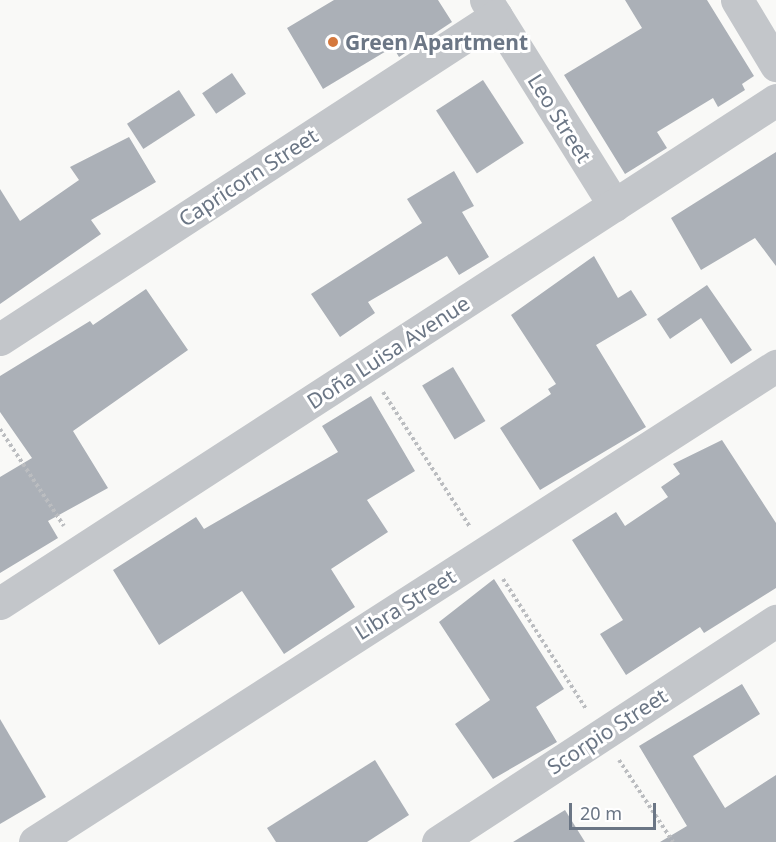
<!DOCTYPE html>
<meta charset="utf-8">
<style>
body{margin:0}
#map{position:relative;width:776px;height:842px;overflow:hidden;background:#f9f9f7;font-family:"Noto Sans",sans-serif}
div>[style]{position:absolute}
.building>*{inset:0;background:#abb0b7;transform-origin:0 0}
.path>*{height:4px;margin-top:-2px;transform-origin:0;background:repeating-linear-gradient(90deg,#bbbdc0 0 3px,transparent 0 6px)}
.minor>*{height:33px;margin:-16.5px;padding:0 16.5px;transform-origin:16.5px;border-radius:16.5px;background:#c3c6ca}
.dots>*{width:16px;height:16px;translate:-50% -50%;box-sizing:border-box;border:3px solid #fff;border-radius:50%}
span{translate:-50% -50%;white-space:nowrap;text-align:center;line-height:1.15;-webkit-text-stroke:6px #fff;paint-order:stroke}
.poi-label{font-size:21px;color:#6b7685;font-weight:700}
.left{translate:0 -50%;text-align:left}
.street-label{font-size:21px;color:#6b7685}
.scale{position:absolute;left:569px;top:803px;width:87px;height:27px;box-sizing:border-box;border:3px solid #6b7685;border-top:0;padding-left:8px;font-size:18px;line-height:21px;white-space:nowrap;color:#6b7685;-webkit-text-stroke:4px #fff;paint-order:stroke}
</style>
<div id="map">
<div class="building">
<div style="clip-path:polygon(334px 0,438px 0,452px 22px,399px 57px,393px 47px,323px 89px,287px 28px)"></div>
<div style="clip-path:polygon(625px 0,707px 0,754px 76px,742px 84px,745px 90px,718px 107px,713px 98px,657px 132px,667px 148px,625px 174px,564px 75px,642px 28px)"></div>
<div style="left:232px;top:73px;width:25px;height:36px;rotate:56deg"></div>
<div style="left:483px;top:80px;width:75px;height:56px;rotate:57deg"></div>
<div style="left:179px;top:90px;width:30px;height:62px;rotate:57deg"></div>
<div style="clip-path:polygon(129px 137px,156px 182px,91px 220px,101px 234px,0 304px,0 189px,20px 221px,79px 180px,70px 167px)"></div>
<div style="clip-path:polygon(776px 152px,776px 266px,755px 238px,701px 270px,671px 218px)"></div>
<div style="clip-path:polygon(454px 171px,474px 206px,462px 212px,489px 257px,459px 275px,447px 256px,368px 302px,375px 313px,340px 337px,311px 294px,422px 223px,407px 199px)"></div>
<div style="clip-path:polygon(594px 256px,618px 298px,631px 290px,647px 315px,596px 345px,646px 427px,540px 490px,500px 428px,551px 394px,548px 389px,556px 384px,511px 315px)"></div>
<div style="clip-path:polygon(707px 285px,752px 350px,731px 364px,701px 318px,670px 339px,657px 319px)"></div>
<div style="clip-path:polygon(146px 289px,188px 350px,73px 431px,108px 488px,48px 521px,58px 538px,0 573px,0 477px,32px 458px,0 412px,0 376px,90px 321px,93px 325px)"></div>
<div style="left:453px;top:367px;width:63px;height:36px;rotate:59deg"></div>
<div style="clip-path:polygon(371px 396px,415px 471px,367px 500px,388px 532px,331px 569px,355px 607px,284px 654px,242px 591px,159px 645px,113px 570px,196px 517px,204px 529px,338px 452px,322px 426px)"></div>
<div style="clip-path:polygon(722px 440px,776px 523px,776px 588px,704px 633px,700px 627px,626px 675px,600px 634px,623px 620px,572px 540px,616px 512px,625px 526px,668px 497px,661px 487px,680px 474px,673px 464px)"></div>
<div style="clip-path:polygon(494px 579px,564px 689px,536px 707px,557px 742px,493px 779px,455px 724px,490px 700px,439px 622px)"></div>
<div style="clip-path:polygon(742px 684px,760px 714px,693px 756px,725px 808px,776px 775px,776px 842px,660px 842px,687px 826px,639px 746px)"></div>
<div style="clip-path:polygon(0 719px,46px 797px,0 824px)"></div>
<div style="clip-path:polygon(375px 760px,409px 815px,367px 842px,276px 842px,267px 828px)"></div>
<div style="clip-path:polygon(565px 810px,585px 842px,513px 842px)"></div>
</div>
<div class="path">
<div style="left:383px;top:392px;width:161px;rotate:57.2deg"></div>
<div style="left:0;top:429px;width:116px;rotate:56.6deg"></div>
<div style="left:503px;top:579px;width:154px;rotate:57.4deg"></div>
<div style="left:619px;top:760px;width:98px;rotate:56.6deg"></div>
</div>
<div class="minor">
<div style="left:486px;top:0;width:242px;rotate:58deg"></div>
<div style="left:737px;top:0;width:76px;rotate:59deg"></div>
<div style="left:0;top:339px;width:592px;rotate:-33.07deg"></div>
<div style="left:0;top:603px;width:925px;rotate:-32.95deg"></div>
<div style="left:35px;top:842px;width:881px;rotate:-32.72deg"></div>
<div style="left:438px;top:842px;width:404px;rotate:-33.2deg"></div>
</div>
<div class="dots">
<div style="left:333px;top:42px;background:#d4783d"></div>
</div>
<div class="poi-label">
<span class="left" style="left:345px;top:42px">Green Apartment</span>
</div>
<div class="street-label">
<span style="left:560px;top:118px;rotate:58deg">Leo Street</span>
<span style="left:248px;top:177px;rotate:-33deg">Capricorn Street</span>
<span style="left:388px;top:352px;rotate:-33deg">Doña Luisa Avenue</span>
<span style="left:405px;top:604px;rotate:-32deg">Libra Street</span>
<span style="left:607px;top:731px;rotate:-33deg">Scorpio Street</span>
</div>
<div class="scale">20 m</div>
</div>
